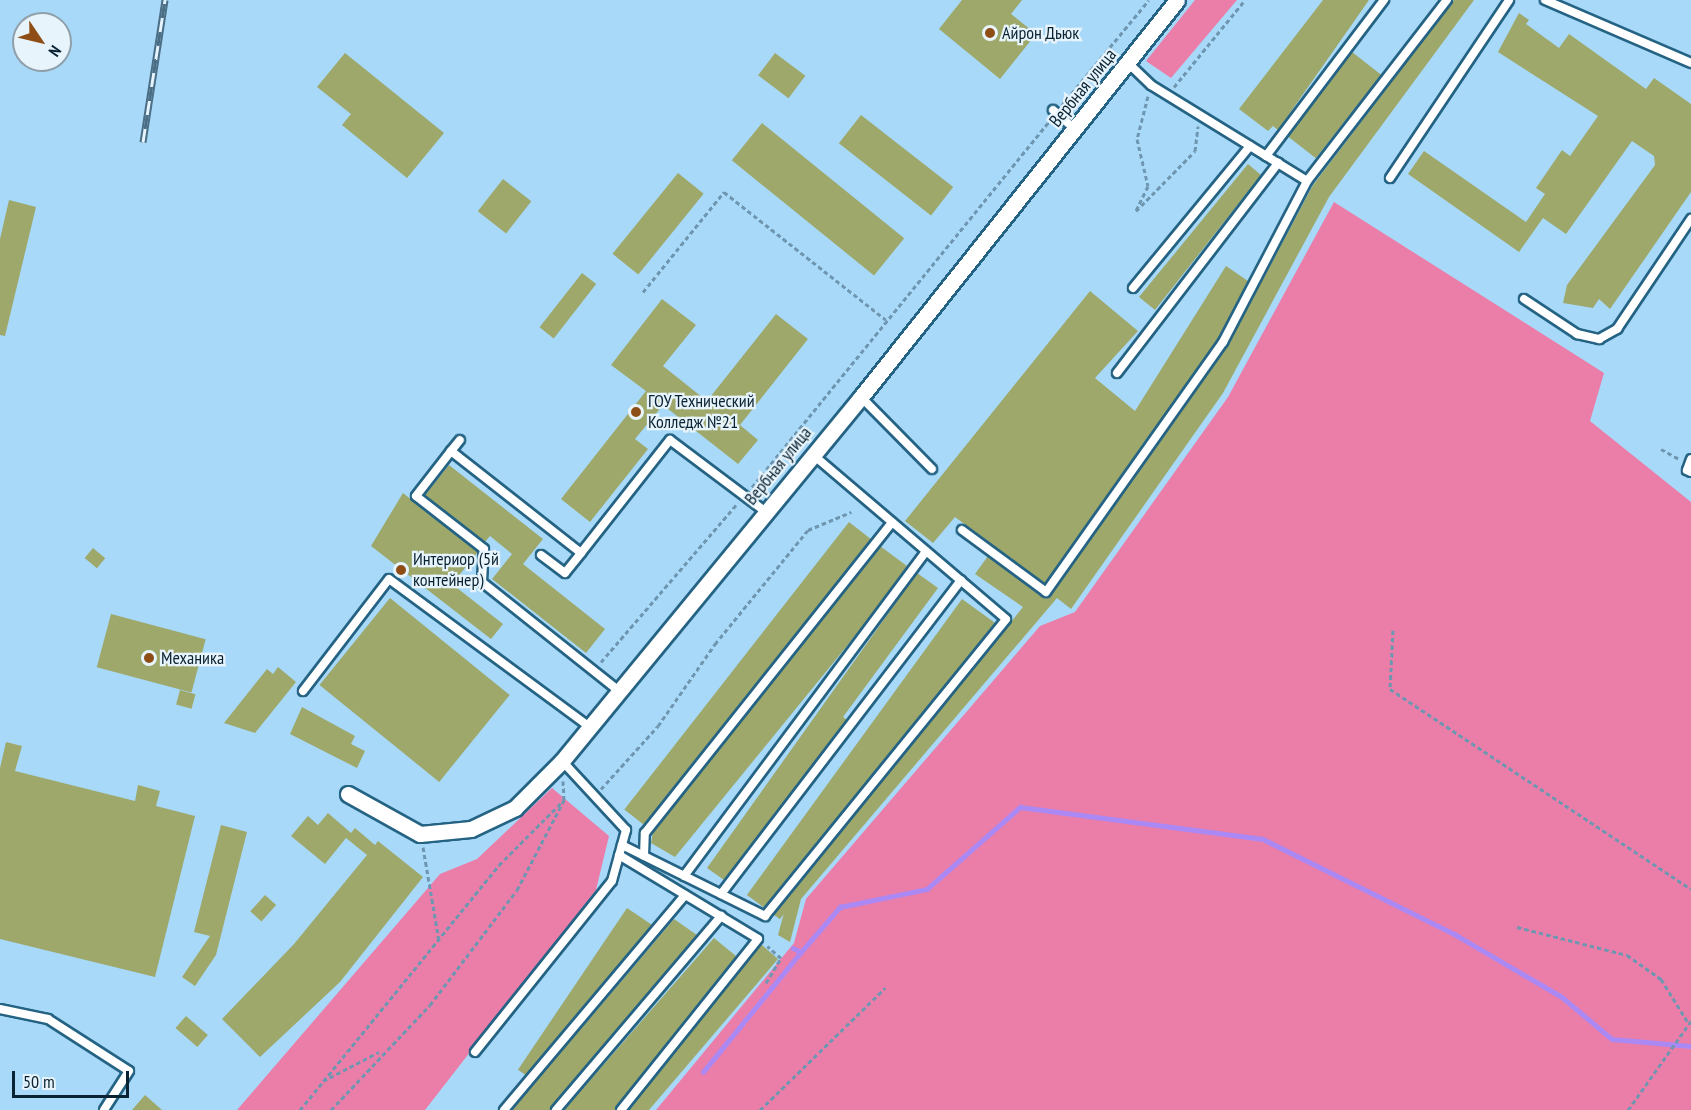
<!DOCTYPE html>
<meta charset="utf-8">
<style>
body{margin:0}
#map{position:relative;width:1691px;height:1110px;overflow:hidden;background:#a8d9f8;font-family:"PT Sans Narrow",sans-serif}
div>[style]{position:absolute}
.green>*{inset:0;background:#eb7ea9}
.stream>*{height:4.5px;margin:-2.25px;padding:0 2.25px;transform-origin:2.25px;border-radius:2.25px;background:#aa89f5}
.building>*{inset:0;background:#9ea86b;transform-origin:0 0}
.path>*{height:3px;margin-top:-1.5px;transform-origin:0;background:repeating-linear-gradient(90deg,#6e96b0 0 4.5px,transparent 0 7.5px)}
.roads{filter:drop-shadow(2px 0 #256384) drop-shadow(-2px 0 #256384) drop-shadow(0 2px #256384) drop-shadow(0 -2px #256384)}
.service>*{height:8px;margin:-4px;padding:0 4px;transform-origin:4px;border-radius:4px;background:#fff}
.minor>*{height:15px;margin:-7.5px;padding:0 7.5px;transform-origin:7.5px;border-radius:7.5px;background:#fff}
.rail>*{height:7px;margin-top:-3.5px;transform-origin:0;background:repeating-linear-gradient(90deg,#e8f4fc 0 14px,#4b6e84 0 28px);box-sizing:border-box;border-block:2px solid #4b6e84}
.dots>*{width:16px;height:16px;translate:-50% -50%;box-sizing:border-box;border:3px solid #e8f4fc;border-radius:50%}
span{translate:-50% -50%;white-space:nowrap;text-align:center;line-height:1.15;-webkit-text-stroke:4.5px #e8f4fc;paint-order:stroke}
.poi-label{font-size:18px;color:#0a2332}
.left{translate:0 -50%;text-align:left}
.street-label{font-size:18px;color:#0a2332}
.north{position:absolute;left:12px;top:12px;width:60px;height:60px;box-sizing:border-box;background:#e8f4fc;border:2px solid #8fa0ab;border-radius:50%;rotate:125deg;font-size:16px;font-weight:700;line-height:24px;text-align:center;color:#0a2332}
.north::after{content:'';display:block;margin:auto;width:21px;height:27px;background:#8d4d15;clip-path:polygon(50% 0,100% 100%,50% 72%,0 100%)}
.scale{position:absolute;left:12px;top:1071px;width:117px;height:27px;box-sizing:border-box;border:3px solid #0a2332;border-top:0;padding-left:8px;font-size:18px;line-height:21px;white-space:nowrap;color:#0a2332;-webkit-text-stroke:4px #e8f4fc;paint-order:stroke}
</style>
<div id="map">
<div class="green">
<div style="clip-path:polygon(1195px 0,1237px 0,1171px 78px,1146px 61px)"></div>
<div style="clip-path:polygon(1334px 202px,1604px 373px,1590px 421px,1691px 502px,1691px 1110px,656px 1110px,794px 943px,806px 899px,1040px 626px,1075px 612px,1228px 397px)"></div>
<div style="clip-path:polygon(552px 788px,609px 836px,596px 890px,425px 1110px,237px 1110px,440px 874px,477px 859px)"></div>
</div>
<div class="stream">
<div style="left:793px;top:948px;width:9px;rotate:27deg"></div>
<div style="left:801px;top:952px;width:60px;rotate:-49.1deg"></div>
<div style="left:840px;top:907px;width:89px;rotate:-11.7deg"></div>
<div style="left:927px;top:889px;width:124px;rotate:-41.4deg"></div>
<div style="left:1020px;top:807px;width:245px;rotate:7.5deg"></div>
<div style="left:1263px;top:839px;width:216px;rotate:26.4deg"></div>
<div style="left:1456px;top:935px;width:123px;rotate:30.3deg"></div>
<div style="left:1562px;top:997px;width:65px;rotate:40deg"></div>
<div style="left:1612px;top:1039px;width:79px;rotate:5.1deg"></div>
<div style="left:703px;top:1072px;width:155px;rotate:-50.8deg"></div>
</div>
<div class="building">
<div style="clip-path:polygon(962px 0,1022px 0,1011px 14px,1036px 34px,1000px 79px,939px 29px)"></div>
<div style="clip-path:polygon(1323px 0,1369px 0,1278px 130px,1273px 126px,1268px 131px,1239px 109px)"></div>
<div style="clip-path:polygon(1454px 0,1474px 0,1329px 197px,1223px 393px,1071px 609px,1057px 598px,801px 899px,790px 942px,778px 935px,785px 909px,780px 907px,1023px 607px,975px 574px,988px 556px,1042px 597px,1051px 595px,1228px 345px,1313px 185px)"></div>
<div style="clip-path:polygon(1519px 13px,1529px 20px,1526px 24px,1559px 48px,1569px 34px,1646px 89px,1654px 78px,1691px 104px,1691px 192px,1610px 309px,1599px 299px,1593px 308px,1563px 303px,1567px 285px,1655px 165px,1654px 156px,1632px 141px,1566px 234px,1543px 218px,1519px 252px,1408px 174px,1424px 151px,1526px 222px,1545px 194px,1536px 188px,1562px 150px,1570px 156px,1598px 116px,1498px 52px)"></div>
<div style="left:1352px;top:52px;width:37px;height:106px;rotate:38deg"></div>
<div style="clip-path:polygon(345px 53px,444px 133px,407px 178px,342px 125px,351px 114px,317px 87px)"></div>
<div style="left:775px;top:53px;width:38px;height:28px;rotate:37deg"></div>
<div style="left:861px;top:115px;width:117px;height:36px;rotate:38deg"></div>
<div style="left:762px;top:123px;width:183px;height:48px;rotate:39deg"></div>
<div style="clip-path:polygon(1248px 164px,1261px 175px,1155px 310px,1139px 297px)"></div>
<div style="left:678px;top:173px;width:33px;height:104px;rotate:39deg"></div>
<div style="left:503px;top:179px;width:36px;height:41px;rotate:38deg"></div>
<div style="clip-path:polygon(9px 200px,36px 207px,5px 336px,0 335px,0 239px)"></div>
<div style="clip-path:polygon(1226px 266px,1248px 281px,1218px 339px,1045px 584px,955px 517px,933px 543px,905px 521px,1090px 291px,1138px 331px,1095px 378px,1135px 411px)"></div>
<div style="left:582px;top:273px;width:18px;height:69px;rotate:38deg"></div>
<div style="clip-path:polygon(662px 299px,696px 325px,663px 366px,707px 401px,776px 314px,808px 339px,740px 425px,758px 440px,738px 464px,663px 405px,635px 439px,648px 449px,590px 522px,561px 499px,646px 391px,611px 365px)"></div>
<div style="clip-path:polygon(449px 465px,543px 539px,523px 564px,605px 629px,586px 653px,492px 579px,512px 554px,490px 536px,485px 542px,425px 495px)"></div>
<div style="clip-path:polygon(403px 493px,478px 552px,452px 584px,503px 624px,491px 639px,371px 546px)"></div>
<div style="left:849px;top:522px;width:28px;height:365px;rotate:38deg"></div>
<div style="clip-path:polygon(880px 546px,907px 566px,864px 625px,675px 857px,651px 843px,653px 832px)"></div>
<div style="left:93px;top:548px;width:16px;height:13px;rotate:40deg"></div>
<div style="clip-path:polygon(917px 573px,938px 588px,843px 717px,847px 720px,724px 880px,707px 868px)"></div>
<div style="left:390px;top:598px;width:154px;height:112px;rotate:39deg"></div>
<div style="left:962px;top:599px;width:41px;height:366px;rotate:36deg"></div>
<div style="left:111px;top:614px;width:98px;height:55px;rotate:15deg"></div>
<div style="clip-path:polygon(278px 667px,296px 682px,255px 733px,224px 723px,267px 669px,273px 674px)"></div>
<div style="left:180px;top:690px;width:16px;height:15px;rotate:15deg"></div>
<div style="clip-path:polygon(302px 707px,355px 736px,351px 744px,365px 751px,357px 768px,290px 734px)"></div>
<div style="clip-path:polygon(6px 742px,22px 746px,15px 771px,135px 801px,138px 785px,160px 791px,156px 806px,195px 816px,155px 977px,0 939px,0 768px)"></div>
<div style="clip-path:polygon(328px 813px,351px 833px,355px 828px,375px 845px,378px 841px,423px 877px,340px 982px,260px 1057px,222px 1019px,294px 944px,367px 855px,346px 838px,325px 864px,291px 836px,308px 816px,318px 825px)"></div>
<div style="clip-path:polygon(221px 825px,247px 832px,216px 955px,195px 986px,182px 977px,210px 936px,194px 932px)"></div>
<div style="left:265px;top:895px;width:15px;height:22px;rotate:42deg"></div>
<div style="left:627px;top:908px;width:30px;height:195px;rotate:34deg"></div>
<div style="clip-path:polygon(674px 919px,697px 935px,550px 1110px,512px 1110px)"></div>
<div style="clip-path:polygon(714px 938px,736px 956px,615px 1110px,564px 1110px)"></div>
<div style="clip-path:polygon(761px 944px,778px 959px,649px 1110px,629px 1110px)"></div>
<div style="left:186px;top:1016px;width:29px;height:16px;rotate:41deg"></div>
<div style="clip-path:polygon(145px 1095px,162px 1110px,132px 1110px)"></div>
</div>
<div class="path">
<div style="left:1174px;top:87px;width:112px;rotate:-50.8deg"></div>
<div style="left:1148px;top:96px;width:44px;rotate:104.3deg"></div>
<div style="left:1137px;top:139px;width:48px;rotate:76.8deg"></div>
<div style="left:1148px;top:186px;width:28px;rotate:116deg"></div>
<div style="left:1136px;top:211px;width:84px;rotate:-45.5deg"></div>
<div style="left:1195px;top:151px;width:25px;rotate:-83deg"></div>
<div style="left:1062px;top:105px;width:136px;rotate:-50.4deg"></div>
<div style="left:643px;top:292px;width:129px;rotate:-51deg"></div>
<div style="left:724px;top:192px;width:206px;rotate:38.3deg"></div>
<div style="left:1661px;top:449px;width:21px;rotate:29deg"></div>
<div style="left:752px;top:487px;width:473px;rotate:-50.9deg"></div>
<div style="left:1393px;top:630px;width:59px;rotate:92.9deg"></div>
<div style="left:1390px;top:689px;width:361px;rotate:33.6deg"></div>
<div style="left:601px;top:662px;width:210px;rotate:-49.3deg"></div>
<div style="left:601px;top:789px;width:85px;rotate:-47.9deg"></div>
<div style="left:658px;top:726px;width:100px;rotate:-55.2deg"></div>
<div style="left:715px;top:644px;width:147px;rotate:-50.8deg"></div>
<div style="left:808px;top:530px;width:47px;rotate:-22.7deg"></div>
<div style="left:423px;top:847px;width:95px;rotate:80.3deg"></div>
<div style="left:1517px;top:927px;width:114px;rotate:14.3deg"></div>
<div style="left:1627px;top:955px;width:42px;rotate:35.2deg"></div>
<div style="left:1661px;top:979px;width:53px;rotate:58.1deg"></div>
<div style="left:766px;top:983px;width:29px;rotate:-59deg"></div>
<div style="left:781px;top:958px;width:18px;rotate:-139deg"></div>
<div style="left:323px;top:1081px;width:63px;rotate:-27.4deg"></div>
<div style="left:300px;top:1110px;width:316px;rotate:-50.9deg"></div>
<div style="left:499px;top:865px;width:88px;rotate:-45deg"></div>
<div style="left:331px;top:1110px;width:144px;rotate:-46.7deg"></div>
<div style="left:430px;top:1005px;width:144px;rotate:-52.9deg"></div>
<div style="left:517px;top:890px;width:102px;rotate:-62.4deg"></div>
<div style="left:564px;top:800px;width:19px;rotate:-93deg"></div>
<div style="left:760px;top:1110px;width:175px;rotate:-44.3deg"></div>
<div style="left:1628px;top:1110px;width:109px;rotate:-54.7deg"></div>
</div>
<div class="roads">
<div class="service">
<div style="left:1545px;top:0;width:159px;rotate:23.3deg"></div>
<div style="left:1053px;top:110px;width:29px;rotate:41deg"></div>
<div style="left:1266px;top:156px;width:196px;rotate:-52.9deg"></div>
<div style="left:1390px;top:178px;width:214px;rotate:-56.2deg"></div>
<div style="left:1307px;top:181px;width:229px;rotate:-52.3deg"></div>
<div style="left:1133px;top:288px;width:184px;rotate:-50.5deg"></div>
<div style="left:1524px;top:299px;width:64px;rotate:33.4deg"></div>
<div style="left:1577px;top:334px;width:23px;rotate:13deg"></div>
<div style="left:1599px;top:339px;width:21px;rotate:-29deg"></div>
<div style="left:1617px;top:329px;width:133px;rotate:-56.1deg"></div>
<div style="left:1117px;top:373px;width:265px;rotate:-52.5deg"></div>
<div style="left:861px;top:397px;width:101px;rotate:45.4deg"></div>
<div style="left:451px;top:451px;width:14px;rotate:-51deg"></div>
<div style="left:1691px;top:459px;width:12px;rotate:110deg"></div>
<div style="left:1687px;top:470px;width:4px;rotate:27deg"></div>
<div style="left:962px;top:530px;width:104px;rotate:36.4deg"></div>
<div style="left:1046px;top:592px;width:306px;rotate:-54.7deg"></div>
<div style="left:1223px;top:342px;width:182px;rotate:-62.4deg"></div>
<div style="left:1307px;top:181px;width:183px;rotate:-148.4deg"></div>
<div style="left:1151px;top:85px;width:32px;rotate:-136deg"></div>
<div style="left:541px;top:555px;width:30px;rotate:37deg"></div>
<div style="left:565px;top:573px;width:26px;rotate:-51deg"></div>
<div style="left:303px;top:691px;width:141px;rotate:-52.5deg"></div>
<div style="left:389px;top:579px;width:250px;rotate:36.4deg"></div>
<div style="left:619px;top:691px;width:175px;rotate:-141.5deg"></div>
<div style="left:482px;top:582px;width:33px;rotate:-87deg"></div>
<div style="left:484px;top:549px;width:86px;rotate:-142.1deg"></div>
<div style="left:416px;top:496px;width:57px;rotate:-52.1deg"></div>
<div style="left:451px;top:451px;width:165px;rotate:38.1deg"></div>
<div style="left:581px;top:553px;width:144px;rotate:-51.8deg"></div>
<div style="left:670px;top:440px;width:120px;rotate:36.9deg"></div>
<div style="left:622px;top:845px;width:160px;rotate:26.4deg"></div>
<div style="left:765px;top:916px;width:382px;rotate:-50.9deg"></div>
<div style="left:1006px;top:619px;width:253px;rotate:-139.6deg"></div>
<div style="left:619px;top:855px;width:162px;rotate:31.1deg"></div>
<div style="left:758px;top:939px;width:219px;rotate:128.7deg"></div>
<div style="left:644px;top:856px;width:23px;rotate:-88deg"></div>
<div style="left:645px;top:833px;width:397px;rotate:-51.5deg"></div>
<div style="left:684px;top:876px;width:405px;rotate:-53.3deg"></div>
<div style="left:721px;top:894px;width:395px;rotate:-52.6deg"></div>
<div style="left:0;top:1009px;width:49px;rotate:11.8deg"></div>
<div style="left:48px;top:1019px;width:96px;rotate:32.7deg"></div>
<div style="left:129px;top:1071px;width:46px;rotate:122.7deg"></div>
<div style="left:475px;top:1052px;width:219px;rotate:-51.3deg"></div>
<div style="left:612px;top:881px;width:53px;rotate:-74.6deg"></div>
<div style="left:626px;top:830px;width:94px;rotate:-132.8deg"></div>
<div style="left:504px;top:1110px;width:281px;rotate:-49.9deg"></div>
<div style="left:556px;top:1110px;width:255px;rotate:-49.6deg"></div>
</div>
<div class="minor">
<div style="left:348px;top:794px;width:82px;rotate:29.1deg"></div>
<div style="left:420px;top:834px;width:51px;rotate:-5.6deg"></div>
<div style="left:471px;top:829px;width:49px;rotate:-25.5deg"></div>
<div style="left:515px;top:808px;width:66px;rotate:-45deg"></div>
<div style="left:562px;top:761px;width:471px;rotate:-50.6deg"></div>
<div style="left:861px;top:397px;width:507px;rotate:-51.48deg"></div>
</div>
</div>
<div class="rail">
<div style="left:143px;top:142px;width:144px;rotate:-81.2deg"></div>
</div>
<div class="dots">
<div style="left:990px;top:33px;background:#8d4d15"></div>
<div style="left:636px;top:412px;background:#8d4d15"></div>
<div style="left:401px;top:570px;background:#8d4d15"></div>
<div style="left:149px;top:658px;background:#8d4d15"></div>
</div>
<div class="poi-label">
<span class="left" style="left:1002px;top:33px">Айрон Дьюк</span>
<span class="left" style="left:648px;top:412px">ГОУ Технический<br>Колледж №21</span>
<span class="left" style="left:413px;top:570px">Интериор (5й<br>контейнер)</span>
<span class="left" style="left:161px;top:658px">Механика</span>
</div>
<div class="street-label">
<span style="left:1083px;top:88px;rotate:-51deg">Вербная улица</span>
<span style="left:778px;top:466px;rotate:-51deg">Вербная улица</span>
</div>
<div class="north">N</div>
<div class="scale">50 m</div>
</div>
